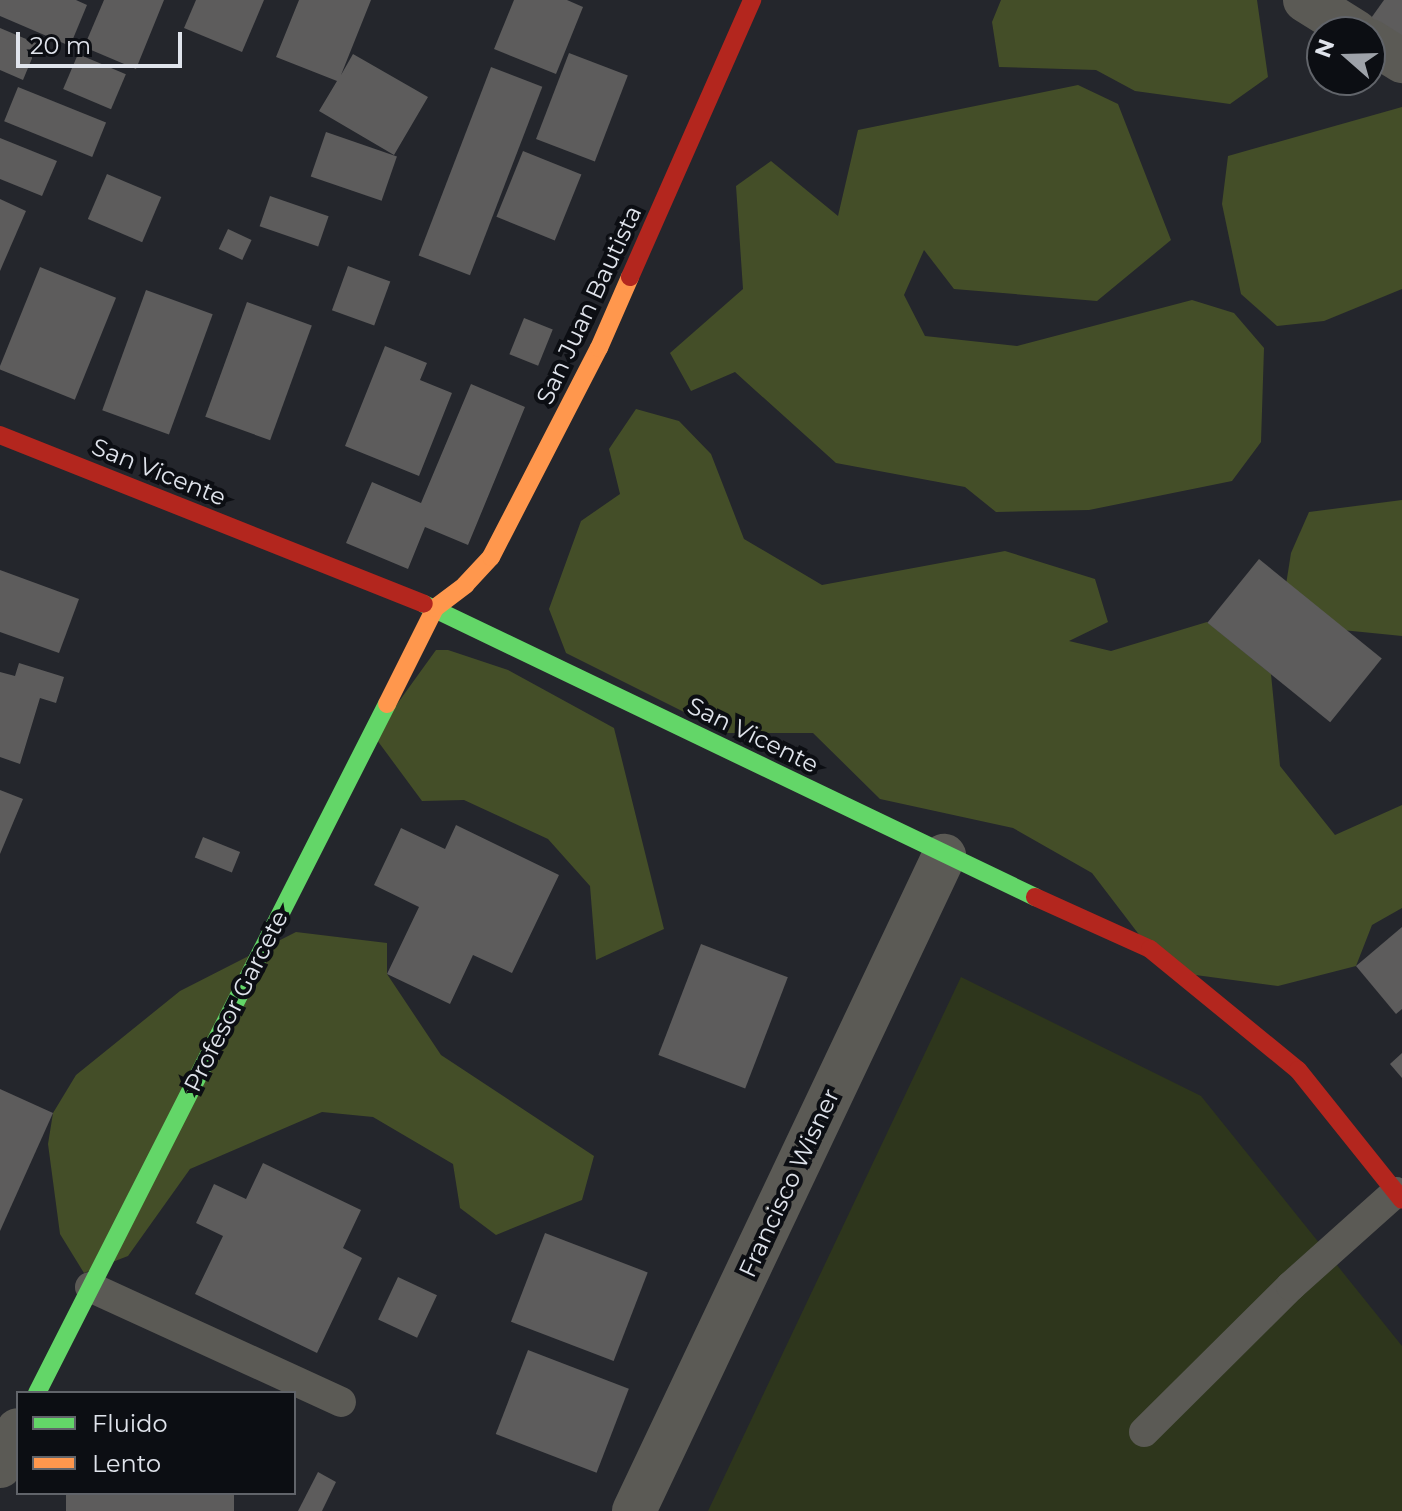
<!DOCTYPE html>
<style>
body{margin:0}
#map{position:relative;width:1402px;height:1511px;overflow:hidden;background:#24262c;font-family:Montserrat,sans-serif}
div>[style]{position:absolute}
.green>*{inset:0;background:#2e361c}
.forest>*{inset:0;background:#444e28}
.building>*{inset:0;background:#5d5c5c;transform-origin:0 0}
.lane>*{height:30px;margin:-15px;padding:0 15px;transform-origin:15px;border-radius:15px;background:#5b5a55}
.street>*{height:44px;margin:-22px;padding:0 22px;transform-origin:22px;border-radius:22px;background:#5b5a55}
.fast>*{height:18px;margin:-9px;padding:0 9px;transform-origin:9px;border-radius:9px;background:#63d668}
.slow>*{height:18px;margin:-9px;padding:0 9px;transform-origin:9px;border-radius:9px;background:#ff974d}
.jam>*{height:18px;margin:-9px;padding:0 9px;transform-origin:9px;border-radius:9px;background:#b3261e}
span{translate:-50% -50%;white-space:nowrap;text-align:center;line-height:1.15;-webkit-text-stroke:8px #0c0e13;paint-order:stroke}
.street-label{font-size:24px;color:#e0e4ec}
.legend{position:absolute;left:16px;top:1391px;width:280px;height:104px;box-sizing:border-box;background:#0c0e13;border:2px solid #61646a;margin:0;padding:10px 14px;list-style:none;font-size:24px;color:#e0e4ec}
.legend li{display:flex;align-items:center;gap:16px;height:40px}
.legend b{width:40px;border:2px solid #61646a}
.north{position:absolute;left:1306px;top:16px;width:80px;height:80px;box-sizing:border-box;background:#0c0e13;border:2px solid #61646a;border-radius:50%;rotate:290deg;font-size:22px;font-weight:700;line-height:32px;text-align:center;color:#e0e4ec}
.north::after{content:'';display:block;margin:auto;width:28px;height:36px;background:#9ea2a9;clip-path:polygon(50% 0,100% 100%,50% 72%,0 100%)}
.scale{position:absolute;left:16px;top:32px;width:166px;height:36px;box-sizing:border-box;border:4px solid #e0e4ec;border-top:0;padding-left:10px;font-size:24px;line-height:28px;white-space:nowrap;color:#e0e4ec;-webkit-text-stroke:6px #0c0e13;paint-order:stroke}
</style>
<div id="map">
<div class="green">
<div style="clip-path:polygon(961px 977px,1201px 1096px,1402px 1346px,1402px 1511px,708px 1511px)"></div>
</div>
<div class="forest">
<div style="clip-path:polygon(1001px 0,1257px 0,1268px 77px,1230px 104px,1135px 91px,1096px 70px,999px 67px,992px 22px)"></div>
<div style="clip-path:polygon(1078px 85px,1118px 104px,1171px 240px,1097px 301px,954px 289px,924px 250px,904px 295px,925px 336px,1017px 346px,1192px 300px,1234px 313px,1264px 348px,1261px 442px,1232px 481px,1089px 510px,996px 512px,965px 487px,836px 463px,735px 372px,691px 391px,670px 353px,743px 289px,736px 186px,771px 161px,838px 216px,858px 130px)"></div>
<div style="clip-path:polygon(1402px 107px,1402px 289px,1324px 321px,1277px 326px,1241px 294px,1222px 204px,1228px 156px)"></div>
<div style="clip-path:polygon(636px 409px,679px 421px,711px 454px,744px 539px,822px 585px,1005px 551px,1095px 579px,1108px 622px,1069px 641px,1111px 651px,1207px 622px,1271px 674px,1280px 766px,1335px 835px,1402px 805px,1402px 908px,1372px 925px,1356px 966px,1278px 986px,1188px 974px,1150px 949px,1092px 873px,1013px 828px,880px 799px,813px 733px,726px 733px,566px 653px,549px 609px,581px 521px,620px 494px,609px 449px)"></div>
<div style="clip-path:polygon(1402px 500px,1402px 636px,1312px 627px,1285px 591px,1291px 553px,1309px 512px)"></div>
<div style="clip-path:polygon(436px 650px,448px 650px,508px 670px,614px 728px,664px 929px,596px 960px,590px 886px,548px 839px,464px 800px,422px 801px,374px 736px)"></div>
<div style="clip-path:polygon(296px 932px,387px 943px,387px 974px,441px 1055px,594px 1156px,582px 1200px,496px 1235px,460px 1208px,453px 1164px,373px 1117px,322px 1112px,190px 1169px,128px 1256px,84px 1273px,60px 1234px,48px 1144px,53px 1113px,76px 1075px,180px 991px)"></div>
</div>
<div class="building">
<div style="clip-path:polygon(0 0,76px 0,87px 5px,70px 46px,0 16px)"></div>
<div style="clip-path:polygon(104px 0,164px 0,136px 69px,84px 47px)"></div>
<div style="clip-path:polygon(196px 0,264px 0,242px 52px,184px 28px)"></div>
<div style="clip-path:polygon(299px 0,371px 0,341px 75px,353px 54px,428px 97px,394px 155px,319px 111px,337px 81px,276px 57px)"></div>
<div style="clip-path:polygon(514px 0,567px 0,583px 7px,556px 74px,494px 49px)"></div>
<div style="clip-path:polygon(1384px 0,1402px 0,1402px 45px,1369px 21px)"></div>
<div style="clip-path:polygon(0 28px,38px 44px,23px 80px,0 70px)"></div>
<div style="left:569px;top:53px;width:63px;height:92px;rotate:21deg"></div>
<div style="left:78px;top:54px;width:52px;height:38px;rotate:23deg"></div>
<div style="left:491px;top:67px;width:55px;height:202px;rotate:21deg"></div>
<div style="left:18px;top:87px;width:95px;height:37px;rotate:22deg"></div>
<div style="left:326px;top:132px;width:75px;height:47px;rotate:19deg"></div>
<div style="clip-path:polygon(0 138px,57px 161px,42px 196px,0 179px)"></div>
<div style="left:523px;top:151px;width:63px;height:71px;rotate:22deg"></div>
<div style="left:107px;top:174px;width:59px;height:49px;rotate:23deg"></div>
<div style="left:270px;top:196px;width:62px;height:32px;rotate:19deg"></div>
<div style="clip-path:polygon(0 199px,26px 211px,0 271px)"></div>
<div style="left:228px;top:229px;width:26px;height:22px;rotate:25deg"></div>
<div style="left:348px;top:266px;width:45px;height:47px;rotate:20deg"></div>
<div style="left:40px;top:267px;width:82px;height:110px;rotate:22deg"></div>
<div style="left:146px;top:290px;width:71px;height:128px;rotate:20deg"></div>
<div style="left:247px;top:302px;width:69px;height:122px;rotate:20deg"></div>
<div style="left:524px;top:318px;width:31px;height:39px;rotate:22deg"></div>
<div style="clip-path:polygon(385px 346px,427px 363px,420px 380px,452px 393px,419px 476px,345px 446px)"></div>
<div style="clip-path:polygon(471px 384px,525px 407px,468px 545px,425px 527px,408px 569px,346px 543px,372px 482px,421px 503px)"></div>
<div style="left:1259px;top:559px;width:158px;height:82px;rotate:39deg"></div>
<div style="clip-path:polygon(0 570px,79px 599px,59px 653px,0 632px)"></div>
<div style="clip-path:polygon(19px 663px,64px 677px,56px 703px,40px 698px,20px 764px,0 757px,0 672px,15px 676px)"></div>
<div style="clip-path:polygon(0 790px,23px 799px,0 854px)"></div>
<div style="clip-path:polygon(456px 825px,559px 875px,512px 973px,473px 955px,450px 1004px,387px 974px,419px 907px,374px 885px,401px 828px,445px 849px)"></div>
<div style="left:203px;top:837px;width:40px;height:22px;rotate:22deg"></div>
<div style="clip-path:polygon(1402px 927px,1402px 1009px,1396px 1014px,1356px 966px)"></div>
<div style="left:701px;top:944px;width:93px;height:119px;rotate:21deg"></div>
<div style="clip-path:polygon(1402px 1053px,1402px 1078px,1390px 1064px)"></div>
<div style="clip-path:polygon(0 1089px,53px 1113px,0 1231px)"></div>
<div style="clip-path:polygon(263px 1163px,361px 1210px,343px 1248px,362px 1258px,317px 1353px,195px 1294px,223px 1236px,196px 1223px,214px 1184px,246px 1199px)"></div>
<div style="left:545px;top:1233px;width:110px;height:95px;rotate:21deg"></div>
<div style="left:398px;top:1277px;width:43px;height:47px;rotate:25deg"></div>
<div style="left:528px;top:1350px;width:108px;height:90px;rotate:21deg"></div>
<div style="clip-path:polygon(318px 1472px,336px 1482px,322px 1511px,298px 1511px)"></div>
<div style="left:66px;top:1493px;width:168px;height:20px"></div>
</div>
<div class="lane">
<div style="left:90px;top:1287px;width:276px;rotate:24.6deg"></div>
<div style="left:1144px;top:1432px;width:207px;rotate:-44.8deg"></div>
<div style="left:1291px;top:1286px;width:141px;rotate:-41.8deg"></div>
</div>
<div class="street">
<div style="left:1305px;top:0;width:60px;rotate:32.1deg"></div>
<div style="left:1370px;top:41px;width:38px;rotate:32deg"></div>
<div style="left:0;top:1466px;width:40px;rotate:-63.4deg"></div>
<div style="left:634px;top:1511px;width:725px;rotate:-64.67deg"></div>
</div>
<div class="fast">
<div style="left:424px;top:604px;width:678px;rotate:25.62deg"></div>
<div style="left:37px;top:1393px;width:773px;rotate:-63.07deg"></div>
</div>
<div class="slow">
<div style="left:387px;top:704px;width:107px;rotate:-63.4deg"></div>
<div style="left:435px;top:608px;width:38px;rotate:-37deg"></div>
<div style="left:465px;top:585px;width:38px;rotate:-47deg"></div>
<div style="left:491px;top:557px;width:235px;rotate:-62.7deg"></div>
<div style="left:599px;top:348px;width:77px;rotate:-66.4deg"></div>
</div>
<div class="jam">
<div style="left:630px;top:277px;width:303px;rotate:-66.2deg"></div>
<div style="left:0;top:435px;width:456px;rotate:21.7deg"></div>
<div style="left:1035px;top:897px;width:126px;rotate:24.3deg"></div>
<div style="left:1150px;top:949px;width:191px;rotate:39.3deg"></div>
<div style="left:1298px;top:1070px;width:166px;rotate:51.3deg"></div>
</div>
<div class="street-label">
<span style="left:589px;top:305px;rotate:-65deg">San Juan Bautista</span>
<span style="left:159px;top:472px;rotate:22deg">San Vicente</span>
<span style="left:753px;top:735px;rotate:26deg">San Vicente</span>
<span style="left:236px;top:1001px;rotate:-63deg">Profesor Garcete</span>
<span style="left:789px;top:1183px;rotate:-65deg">Francisco Wisner</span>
</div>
<ul class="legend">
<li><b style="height:10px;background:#63d668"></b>Fluido</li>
<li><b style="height:10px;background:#ff974d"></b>Lento</li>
</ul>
<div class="north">N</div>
<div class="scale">20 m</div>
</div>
